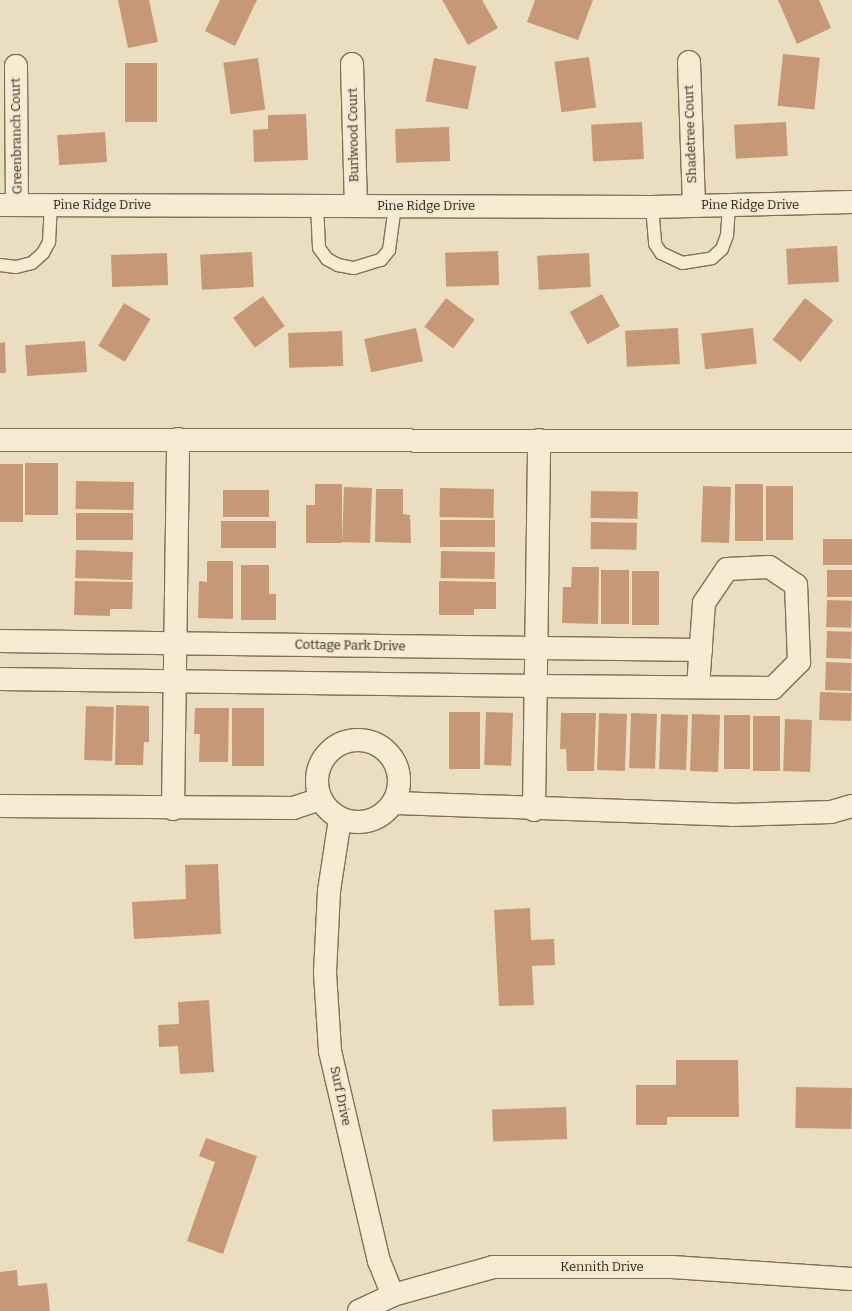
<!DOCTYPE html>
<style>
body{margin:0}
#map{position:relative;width:852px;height:1311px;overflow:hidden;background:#ebdec0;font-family:Bitter,serif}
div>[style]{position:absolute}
.building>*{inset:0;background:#c79878;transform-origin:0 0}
.roads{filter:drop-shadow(1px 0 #836f59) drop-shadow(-1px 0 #836f59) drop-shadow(0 1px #836f59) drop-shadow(0 -1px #836f59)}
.service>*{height:12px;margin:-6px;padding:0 6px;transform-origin:6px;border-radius:6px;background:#f6ebd3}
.minor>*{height:22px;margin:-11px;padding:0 11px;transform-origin:11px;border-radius:11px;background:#f6ebd3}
.minor>.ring{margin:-11px;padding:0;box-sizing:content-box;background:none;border:22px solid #f6ebd3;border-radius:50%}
span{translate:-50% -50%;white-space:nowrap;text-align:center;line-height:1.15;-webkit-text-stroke:3px #f3e8cf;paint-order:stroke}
.street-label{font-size:13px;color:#33271d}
</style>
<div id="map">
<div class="building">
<div style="clip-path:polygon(118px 0,149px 0,158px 42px,128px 48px)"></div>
<div style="clip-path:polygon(220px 0,257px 0,235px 46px,205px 31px)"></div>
<div style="clip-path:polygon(442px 0,482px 0,498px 28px,468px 45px)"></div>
<div style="clip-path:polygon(535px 0,593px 0,578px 40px,527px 22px)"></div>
<div style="clip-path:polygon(778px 0,819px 0,831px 28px,797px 44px)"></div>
<div style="left:783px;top:54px;width:37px;height:52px;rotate:6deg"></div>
<div style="left:589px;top:57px;width:51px;height:35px;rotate:82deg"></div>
<div style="left:258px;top:58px;width:52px;height:35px;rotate:82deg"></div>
<div style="left:434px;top:58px;width:43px;height:44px;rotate:11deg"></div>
<div style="left:125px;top:63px;width:32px;height:59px"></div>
<div style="clip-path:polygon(306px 114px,308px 160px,254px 162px,253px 130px,268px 129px,268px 115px)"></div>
<div style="left:642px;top:122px;width:37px;height:51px;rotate:87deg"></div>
<div style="left:786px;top:122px;width:34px;height:52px;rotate:87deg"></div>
<div style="left:449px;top:127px;width:34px;height:54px;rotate:88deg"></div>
<div style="left:105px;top:132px;width:30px;height:48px;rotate:86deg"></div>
<div style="left:837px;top:246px;width:36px;height:51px;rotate:87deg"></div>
<div style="left:498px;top:251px;width:34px;height:53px;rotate:88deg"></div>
<div style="left:252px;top:252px;width:35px;height:52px;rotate:87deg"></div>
<div style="left:167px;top:253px;width:32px;height:56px;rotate:88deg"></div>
<div style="left:589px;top:253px;width:34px;height:52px;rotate:87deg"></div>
<div style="left:602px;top:294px;width:37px;height:37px;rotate:61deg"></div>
<div style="left:263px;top:296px;width:37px;height:37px;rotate:54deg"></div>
<div style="left:446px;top:298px;width:36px;height:36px;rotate:37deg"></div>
<div style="left:805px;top:298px;width:36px;height:53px;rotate:38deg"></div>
<div style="left:124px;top:303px;width:31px;height:50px;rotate:31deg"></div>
<div style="left:416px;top:328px;width:34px;height:53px;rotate:78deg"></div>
<div style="left:678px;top:328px;width:36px;height:53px;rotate:87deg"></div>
<div style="left:753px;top:328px;width:36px;height:52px;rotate:84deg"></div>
<div style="left:342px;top:331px;width:35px;height:54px;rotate:88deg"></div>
<div style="left:85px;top:341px;width:31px;height:60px;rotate:86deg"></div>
<div style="clip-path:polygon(5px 342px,6px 373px,0 373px,0 343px)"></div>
<div style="left:25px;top:463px;width:33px;height:52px"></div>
<div style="left:23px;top:464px;width:58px;height:23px;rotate:90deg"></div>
<div style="left:76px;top:481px;width:58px;height:28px;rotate:1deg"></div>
<div style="clip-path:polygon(315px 484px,342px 484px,342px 543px,306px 543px,306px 505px,315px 505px)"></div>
<div style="left:735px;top:484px;width:28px;height:57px"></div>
<div style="left:703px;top:486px;width:28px;height:56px;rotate:2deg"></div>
<div style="left:766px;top:486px;width:27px;height:54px"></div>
<div style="left:344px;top:487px;width:28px;height:55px;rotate:2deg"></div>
<div style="left:440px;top:488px;width:54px;height:29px;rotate:1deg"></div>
<div style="clip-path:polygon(376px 489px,403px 489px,403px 514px,410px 515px,411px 543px,375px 542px)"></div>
<div style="left:223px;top:490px;width:46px;height:27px"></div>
<div style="left:591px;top:491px;width:47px;height:27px;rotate:1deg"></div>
<div style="left:76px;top:513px;width:57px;height:27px"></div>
<div style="left:440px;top:520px;width:55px;height:27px"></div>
<div style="left:221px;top:521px;width:55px;height:27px"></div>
<div style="left:591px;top:522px;width:46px;height:27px;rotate:1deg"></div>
<div style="left:823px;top:539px;width:29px;height:26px"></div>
<div style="left:76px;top:550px;width:57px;height:28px;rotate:2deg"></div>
<div style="left:441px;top:551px;width:54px;height:27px;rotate:1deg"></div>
<div style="clip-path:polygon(207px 561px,233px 561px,233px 619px,198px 618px,199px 581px,207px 582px)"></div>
<div style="clip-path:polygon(241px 565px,269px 565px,269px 594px,276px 594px,276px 620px,241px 620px)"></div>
<div style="clip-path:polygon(572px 567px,599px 567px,598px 624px,562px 623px,563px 587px,571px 587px)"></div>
<div style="left:601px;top:570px;width:28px;height:54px"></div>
<div style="left:827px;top:570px;width:25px;height:27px"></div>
<div style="left:632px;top:571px;width:27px;height:54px"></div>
<div style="clip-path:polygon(75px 581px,133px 582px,132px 609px,110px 609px,110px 616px,74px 615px)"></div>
<div style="clip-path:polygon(439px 581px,496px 582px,496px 609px,474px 609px,474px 615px,439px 615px)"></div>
<div style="left:827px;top:600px;width:25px;height:27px;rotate:2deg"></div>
<div style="left:827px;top:631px;width:25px;height:27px;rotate:2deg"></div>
<div style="left:826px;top:662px;width:26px;height:28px;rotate:2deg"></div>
<div style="left:820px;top:692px;width:32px;height:28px;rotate:2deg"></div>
<div style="clip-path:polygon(116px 705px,149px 706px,149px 742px,144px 742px,143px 765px,115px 765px)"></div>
<div style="left:86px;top:706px;width:28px;height:54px;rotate:2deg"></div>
<div style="clip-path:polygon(195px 708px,229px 708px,228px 762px,199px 762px,200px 734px,194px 734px)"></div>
<div style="left:232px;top:708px;width:32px;height:58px"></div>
<div style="left:449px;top:712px;width:31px;height:57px"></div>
<div style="left:486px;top:712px;width:27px;height:53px;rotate:2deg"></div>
<div style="clip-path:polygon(561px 713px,596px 713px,594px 771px,567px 771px,566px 749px,560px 749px)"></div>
<div style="left:599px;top:713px;width:28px;height:57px;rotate:2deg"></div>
<div style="left:631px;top:713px;width:26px;height:55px;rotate:2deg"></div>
<div style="left:661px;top:714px;width:27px;height:55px;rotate:2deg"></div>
<div style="left:692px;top:714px;width:28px;height:57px;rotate:2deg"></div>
<div style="left:724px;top:715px;width:26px;height:54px"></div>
<div style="left:753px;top:716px;width:27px;height:55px"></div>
<div style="left:785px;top:719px;width:27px;height:52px;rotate:2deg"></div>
<div style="clip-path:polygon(218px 864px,221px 934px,134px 939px,132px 902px,186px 899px,185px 865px)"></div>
<div style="clip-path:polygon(530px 908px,531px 940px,554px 939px,555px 965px,532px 966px,534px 1005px,499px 1006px,494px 910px)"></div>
<div style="clip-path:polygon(209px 1000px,214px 1072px,180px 1074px,178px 1046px,159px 1047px,158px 1025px,179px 1024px,178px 1002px)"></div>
<div style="clip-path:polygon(676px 1060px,738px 1060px,739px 1117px,667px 1117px,667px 1125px,636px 1125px,636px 1085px,676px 1085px)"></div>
<div style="left:796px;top:1087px;width:56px;height:41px;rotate:1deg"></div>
<div style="left:566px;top:1107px;width:32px;height:74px;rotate:88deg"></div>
<div style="clip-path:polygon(206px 1138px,257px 1156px,223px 1254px,187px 1241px,215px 1162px,199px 1156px)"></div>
<div style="clip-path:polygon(17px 1270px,18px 1286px,47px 1283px,50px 1311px,0 1311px,0 1272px)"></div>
</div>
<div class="roads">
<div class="service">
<div style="left:317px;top:205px;width:43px;rotate:87.3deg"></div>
<div style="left:319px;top:248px;width:14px;rotate:54deg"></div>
<div style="left:327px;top:259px;width:13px;rotate:29deg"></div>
<div style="left:338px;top:265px;width:16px;rotate:11deg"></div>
<div style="left:354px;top:268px;width:28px;rotate:-17deg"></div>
<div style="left:381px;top:260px;width:13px;rotate:-51deg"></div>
<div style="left:389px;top:250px;width:44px;rotate:-82.2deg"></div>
<div style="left:652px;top:207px;width:37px;rotate:85deg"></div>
<div style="left:655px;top:244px;width:11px;rotate:56deg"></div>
<div style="left:661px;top:253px;width:23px;rotate:25deg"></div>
<div style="left:682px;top:263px;width:30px;rotate:-9deg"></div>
<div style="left:712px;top:258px;width:13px;rotate:-42deg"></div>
<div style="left:722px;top:249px;width:15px;rotate:-70deg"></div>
<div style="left:727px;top:235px;width:29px;rotate:-86deg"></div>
<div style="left:0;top:265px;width:16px;rotate:7deg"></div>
<div style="left:16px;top:267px;width:16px;rotate:-14deg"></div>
<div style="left:32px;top:263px;width:15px;rotate:-42deg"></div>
<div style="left:43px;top:253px;width:13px;rotate:-61deg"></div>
<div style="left:49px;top:242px;width:37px;rotate:-87deg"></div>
</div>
<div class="minor">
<div style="left:689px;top:62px;width:144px;rotate:88deg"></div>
<div style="left:352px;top:64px;width:141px;rotate:88.4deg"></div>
<div style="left:16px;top:66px;width:139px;rotate:89.6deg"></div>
<div style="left:0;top:205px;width:652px;rotate:0.18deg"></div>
<div style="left:652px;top:207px;width:200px;rotate:-1.4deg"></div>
<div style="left:0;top:440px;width:852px;rotate:0.07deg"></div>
<div style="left:0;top:641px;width:701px;rotate:0.74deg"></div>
<div style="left:0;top:679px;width:537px;rotate:0.75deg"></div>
<div style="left:537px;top:686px;width:236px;rotate:0.5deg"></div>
<div style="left:773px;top:688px;width:37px;rotate:-45deg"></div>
<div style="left:799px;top:662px;width:77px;rotate:-92.2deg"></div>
<div style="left:796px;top:585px;width:32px;rotate:-146deg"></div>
<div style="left:769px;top:567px;width:42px;rotate:177.3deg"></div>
<div style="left:727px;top:569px;width:41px;rotate:124.1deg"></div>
<div style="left:704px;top:603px;width:84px;rotate:94.1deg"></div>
<div class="ring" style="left:317px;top:740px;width:60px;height:60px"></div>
<div style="left:396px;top:803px;width:336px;rotate:2deg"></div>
<div style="left:732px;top:815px;width:99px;rotate:-1.7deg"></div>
<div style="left:831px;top:812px;width:22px;rotate:-16deg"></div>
<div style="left:0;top:806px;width:293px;rotate:0.4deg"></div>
<div style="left:293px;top:808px;width:28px;rotate:-18deg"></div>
<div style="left:173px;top:809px;width:370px;rotate:-89.2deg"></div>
<div style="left:534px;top:810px;width:370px;rotate:-89.2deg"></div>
<div style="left:340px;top:819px;width:73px;rotate:98.7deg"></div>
<div style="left:329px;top:891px;width:82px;rotate:92.8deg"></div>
<div style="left:325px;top:973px;width:78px;rotate:86.3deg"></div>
<div style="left:330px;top:1051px;width:216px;rotate:76.9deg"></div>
<div style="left:379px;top:1261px;width:37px;rotate:68deg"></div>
<div style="left:359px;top:1311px;width:38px;rotate:-25deg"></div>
<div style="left:393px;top:1295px;width:104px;rotate:-15.6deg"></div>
<div style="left:493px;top:1267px;width:179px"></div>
<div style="left:672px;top:1267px;width:180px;rotate:3.8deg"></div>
</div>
</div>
<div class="street-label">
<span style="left:691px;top:134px;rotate:-92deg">Shadetree Court</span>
<span style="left:354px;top:135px;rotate:-91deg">Burlwood Court</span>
<span style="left:17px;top:136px;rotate:-91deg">Greenbranch Court</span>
<span style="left:102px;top:205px">Pine Ridge Drive</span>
<span style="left:750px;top:205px">Pine Ridge Drive</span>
<span style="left:426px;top:206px">Pine Ridge Drive</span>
<span style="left:350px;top:646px;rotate:1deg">Cottage Park Drive</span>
<span style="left:340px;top:1096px;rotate:78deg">Surf Drive</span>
<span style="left:602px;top:1267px">Kennith Drive</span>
</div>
</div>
